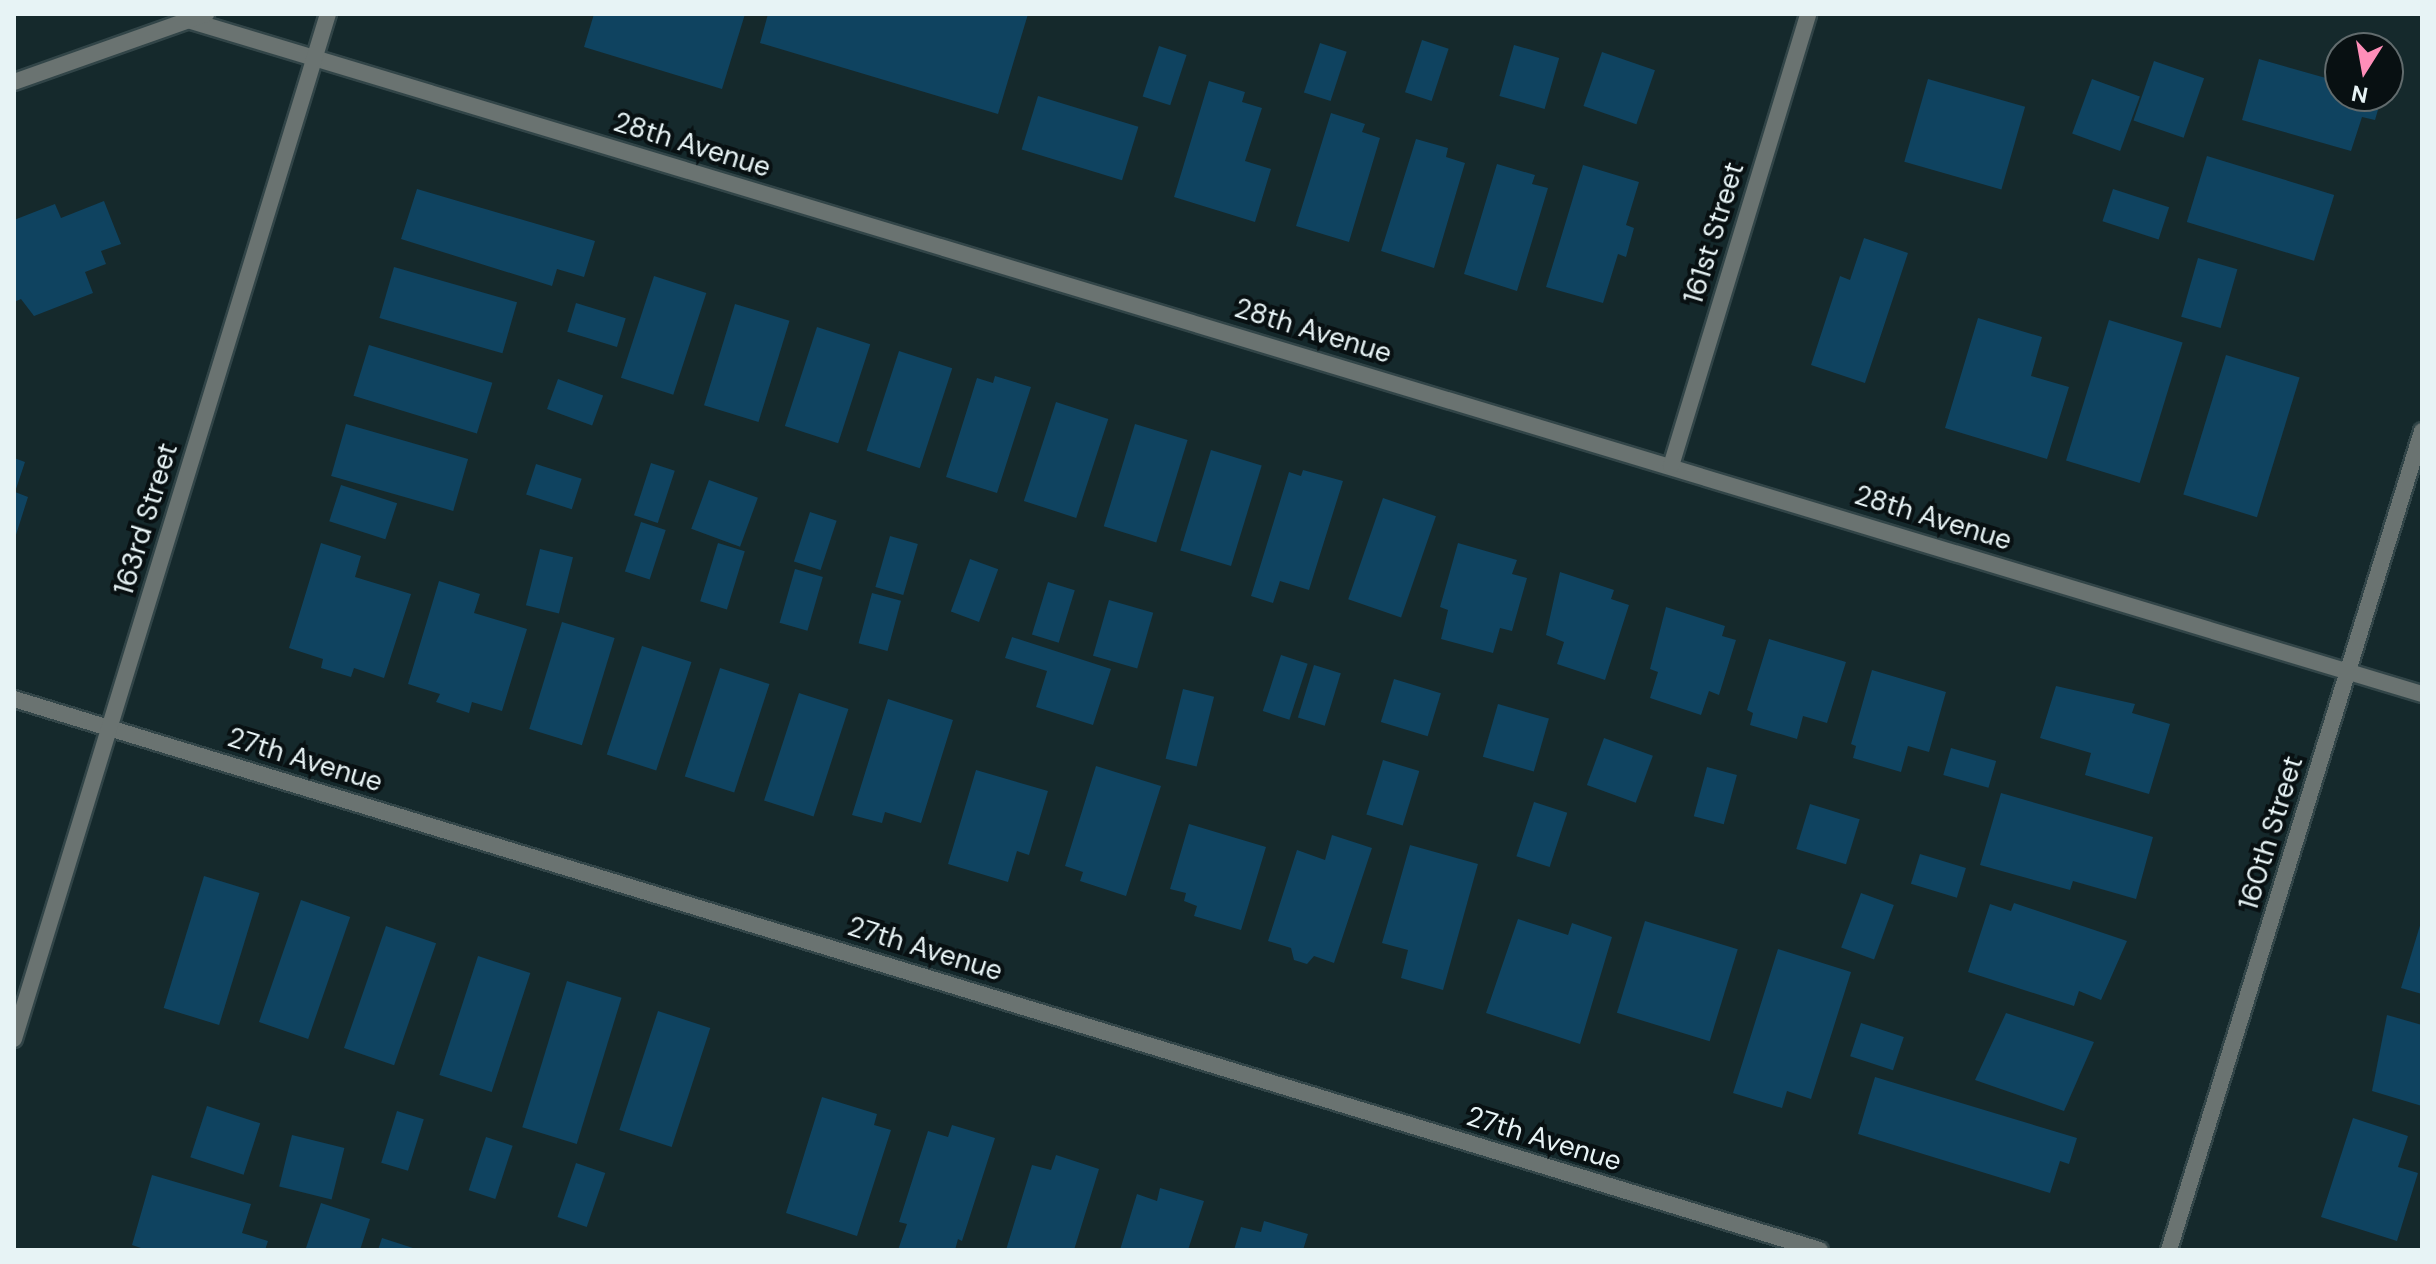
<!DOCTYPE html>
<style>
body{margin:0}
#map{position:relative;width:2436px;height:1264px;overflow:hidden;background:#15292c;font-family:"DM Sans",sans-serif}
div>[style]{position:absolute}
.building>*{inset:0;background:#0f4360;transform-origin:0 0}
.roads{filter:drop-shadow(2px 0 #324548) drop-shadow(-2px 0 #324548) drop-shadow(0 2px #324548) drop-shadow(0 -2px #324548)}
.minor>*{height:16px;margin:-8px;padding:0 8px;transform-origin:8px;border-radius:8px;background:#6a7371}
.tertiary>*{height:16px;margin:-8px;padding:0 8px;transform-origin:8px;border-radius:8px;background:#6a7371}
span{translate:-50% -50%;white-space:nowrap;text-align:center;line-height:1.15;-webkit-text-stroke:8px #081012;paint-order:stroke}
.street-label{font-size:28px;color:#e7f3f5}
.frame{position:absolute;inset:0;border:16px solid #e7f3f5;pointer-events:none}
.north{position:absolute;left:2324px;top:32px;width:80px;height:80px;box-sizing:border-box;background:#081012;border:2px solid #616b6d;border-radius:50%;rotate:191deg;font-size:22px;font-weight:700;line-height:32px;text-align:center;color:#e7f3f5}
.north::after{content:'';display:block;margin:auto;width:28px;height:36px;background:#ff8eb9;clip-path:polygon(50% 0,100% 100%,50% 72%,0 100%)}
</style>
<div id="map">
<div class="building">
<div style="clip-path:polygon(594px 14px,745px 14px,722px 89px,584px 47px)"></div>
<div style="clip-path:polygon(768px 14px,1028px 14px,998px 114px,760px 43px)"></div>
<div style="left:1422px;top:40px;width:28px;height:55px;rotate:18deg"></div>
<div style="left:1320px;top:43px;width:28px;height:52px;rotate:18deg"></div>
<div style="left:1514px;top:45px;width:47px;height:53px;rotate:16deg"></div>
<div style="left:1159px;top:46px;width:29px;height:53px;rotate:18deg"></div>
<div style="left:1602px;top:52px;width:56px;height:57px;rotate:19deg"></div>
<div style="clip-path:polygon(2259px 59px,2340px 82px,2340px 96px,2382px 96px,2375px 120px,2362px 117px,2351px 151px,2242px 120px)"></div>
<div style="left:2154px;top:61px;width:53px;height:63px;rotate:19deg"></div>
<div style="left:1928px;top:79px;width:101px;height:86px;rotate:16deg"></div>
<div style="left:2092px;top:79px;width:51px;height:58px;rotate:20deg"></div>
<div style="clip-path:polygon(1209px 81px,1245px 92px,1242px 102px,1262px 108px,1245px 161px,1271px 169px,1255px 222px,1174px 197px)"></div>
<div style="left:1038px;top:96px;width:105px;height:56px;rotate:17deg"></div>
<div style="clip-path:polygon(1331px 113px,1365px 124px,1362px 132px,1380px 138px,1349px 242px,1296px 226px)"></div>
<div style="clip-path:polygon(1416px 139px,1448px 148px,1446px 157px,1465px 163px,1434px 268px,1381px 251px)"></div>
<div style="left:2207px;top:156px;width:133px;height:69px;rotate:17deg"></div>
<div style="clip-path:polygon(1497px 164px,1535px 175px,1532px 184px,1548px 188px,1517px 291px,1464px 274px)"></div>
<div style="clip-path:polygon(1583px 165px,1639px 182px,1626px 225px,1634px 228px,1626px 257px,1618px 254px,1603px 303px,1546px 287px)"></div>
<div style="clip-path:polygon(417px 189px,595px 241px,584px 277px,557px 269px,552px 286px,401px 239px)"></div>
<div style="left:2113px;top:189px;width:59px;height:34px;rotate:18deg"></div>
<div style="clip-path:polygon(104px 201px,121px 244px,101px 251px,106px 264px,85px 272px,93px 293px,34px 316px,21px 299px,14px 302px,14px 220px,55px 204px,61px 218px)"></div>
<div style="clip-path:polygon(1864px 238px,1908px 253px,1865px 383px,1811px 365px,1840px 276px,1850px 280px)"></div>
<div style="left:2198px;top:258px;width:41px;height:61px;rotate:16deg"></div>
<div style="left:394px;top:267px;width:128px;height:53px;rotate:16deg"></div>
<div style="left:654px;top:276px;width:55px;height:107px;rotate:18deg"></div>
<div style="left:576px;top:303px;width:52px;height:30px;rotate:17deg"></div>
<div style="left:735px;top:304px;width:57px;height:106px;rotate:17deg"></div>
<div style="clip-path:polygon(1978px 318px,2042px 337px,2031px 376px,2069px 387px,2047px 459px,1945px 428px)"></div>
<div style="left:2109px;top:320px;width:77px;height:147px;rotate:17deg"></div>
<div style="left:817px;top:327px;width:56px;height:104px;rotate:18deg"></div>
<div style="left:369px;top:345px;width:129px;height:53px;rotate:17deg"></div>
<div style="left:899px;top:351px;width:56px;height:105px;rotate:18deg"></div>
<div style="left:2226px;top:355px;width:77px;height:146px;rotate:17deg"></div>
<div style="clip-path:polygon(995px 376px,1031px 387px,997px 493px,946px 477px,977px 378px,993px 383px)"></div>
<div style="left:558px;top:379px;width:48px;height:32px;rotate:20deg"></div>
<div style="left:1056px;top:402px;width:55px;height:104px;rotate:18deg"></div>
<div style="left:346px;top:424px;width:127px;height:54px;rotate:16deg"></div>
<div style="left:1135px;top:424px;width:55px;height:107px;rotate:17deg"></div>
<div style="left:1211px;top:450px;width:53px;height:105px;rotate:17deg"></div>
<div style="clip-path:polygon(14px 458px,25px 462px,15px 492px,28px 497px,15px 538px)"></div>
<div style="left:651px;top:463px;width:25px;height:55px;rotate:18deg"></div>
<div style="left:536px;top:464px;width:48px;height:32px;rotate:18deg"></div>
<div style="clip-path:polygon(1303px 470px,1343px 481px,1309px 590px,1280px 581px,1273px 603px,1251px 596px,1289px 472px,1301px 476px)"></div>
<div style="left:709px;top:480px;width:52px;height:52px;rotate:20deg"></div>
<div style="left:341px;top:485px;width:59px;height:38px;rotate:18deg"></div>
<div style="left:1383px;top:498px;width:56px;height:107px;rotate:19deg"></div>
<div style="left:810px;top:512px;width:28px;height:52px;rotate:18deg"></div>
<div style="left:641px;top:522px;width:26px;height:52px;rotate:18deg"></div>
<div style="left:890px;top:536px;width:29px;height:53px;rotate:16deg"></div>
<div style="clip-path:polygon(321px 543px,361px 556px,355px 577px,411px 594px,384px 678px,354px 668px,351px 677px,321px 668px,323px 659px,289px 648px)"></div>
<div style="left:718px;top:543px;width:28px;height:61px;rotate:17deg"></div>
<div style="clip-path:polygon(1458px 543px,1517px 560px,1512px 574px,1527px 578px,1512px 631px,1500px 628px,1493px 653px,1441px 639px,1448px 610px,1440px 607px)"></div>
<div style="left:540px;top:549px;width:34px;height:58px;rotate:14deg"></div>
<div style="left:970px;top:559px;width:30px;height:56px;rotate:20deg"></div>
<div style="left:795px;top:569px;width:29px;height:56px;rotate:16deg"></div>
<div style="clip-path:polygon(1560px 572px,1614px 590px,1611px 599px,1629px 605px,1605px 680px,1557px 664px,1564px 642px,1546px 635px)"></div>
<div style="clip-path:polygon(439px 581px,480px 594px,474px 613px,527px 629px,502px 711px,472px 702px,469px 713px,436px 702px,440px 694px,408px 684px)"></div>
<div style="left:1048px;top:582px;width:28px;height:55px;rotate:17deg"></div>
<div style="left:872px;top:593px;width:30px;height:52px;rotate:15deg"></div>
<div style="left:1109px;top:600px;width:46px;height:58px;rotate:16deg"></div>
<div style="clip-path:polygon(1666px 607px,1725px 626px,1722px 636px,1736px 640px,1719px 695px,1709px 691px,1701px 715px,1650px 698px,1658px 672px,1650px 669px)"></div>
<div style="left:562px;top:622px;width:55px;height:112px;rotate:17deg"></div>
<div style="clip-path:polygon(1012px 637px,1111px 669px,1093px 725px,1036px 707px,1047px 671px,1005px 658px)"></div>
<div style="clip-path:polygon(1769px 639px,1846px 662px,1827px 723px,1803px 716px,1797px 739px,1750px 725px,1753px 713px,1747px 710px)"></div>
<div style="left:642px;top:646px;width:52px;height:114px;rotate:18deg"></div>
<div style="left:1281px;top:655px;width:28px;height:59px;rotate:18deg"></div>
<div style="left:1314px;top:665px;width:28px;height:55px;rotate:17deg"></div>
<div style="left:720px;top:668px;width:52px;height:114px;rotate:18deg"></div>
<div style="clip-path:polygon(1872px 670px,1946px 692px,1929px 752px,1908px 746px,1901px 772px,1853px 758px,1856px 746px,1851px 744px)"></div>
<div style="left:1394px;top:679px;width:49px;height:45px;rotate:17deg"></div>
<div style="clip-path:polygon(2056px 686px,2135px 704px,2132px 713px,2170px 724px,2149px 794px,2085px 775px,2091px 753px,2040px 738px)"></div>
<div style="left:1183px;top:689px;width:32px;height:72px;rotate:14deg"></div>
<div style="left:799px;top:693px;width:52px;height:113px;rotate:18deg"></div>
<div style="clip-path:polygon(888px 699px,953px 720px,921px 823px,885px 812px,882px 823px,852px 815px)"></div>
<div style="left:1498px;top:704px;width:53px;height:55px;rotate:16deg"></div>
<div style="left:1604px;top:738px;width:52px;height:50px;rotate:20deg"></div>
<div style="left:1951px;top:748px;width:47px;height:28px;rotate:16deg"></div>
<div style="left:1383px;top:760px;width:38px;height:57px;rotate:17deg"></div>
<div style="clip-path:polygon(1096px 766px,1161px 786px,1126px 896px,1080px 881px,1083px 872px,1065px 866px)"></div>
<div style="left:1707px;top:767px;width:31px;height:51px;rotate:15deg"></div>
<div style="clip-path:polygon(976px 770px,1048px 791px,1029px 855px,1017px 851px,1008px 882px,948px 864px)"></div>
<div style="clip-path:polygon(2001px 793px,2153px 837px,2136px 899px,2073px 881px,2070px 890px,1980px 865px)"></div>
<div style="left:1534px;top:802px;width:35px;height:57px;rotate:18deg"></div>
<div style="left:1810px;top:804px;width:52px;height:47px;rotate:17deg"></div>
<div style="clip-path:polygon(1189px 824px,1266px 847px,1241px 930px,1194px 916px,1197px 906px,1184px 901px,1186px 893px,1170px 889px)"></div>
<div style="clip-path:polygon(1332px 835px,1372px 848px,1334px 963px,1314px 956px,1307px 964px,1294px 960px,1291px 948px,1268px 941px,1297px 850px,1325px 860px)"></div>
<div style="clip-path:polygon(1410px 845px,1478px 864px,1443px 990px,1401px 978px,1408px 950px,1382px 943px)"></div>
<div style="left:1920px;top:854px;width:48px;height:31px;rotate:17deg"></div>
<div style="left:204px;top:876px;width:58px;height:138px;rotate:17deg"></div>
<div style="left:1861px;top:893px;width:35px;height:58px;rotate:20deg"></div>
<div style="left:301px;top:900px;width:52px;height:129px;rotate:19deg"></div>
<div style="clip-path:polygon(2014px 903px,2127px 941px,2101px 1000px,2079px 991px,2074px 1006px,1968px 972px,1990px 904px,2011px 911px)"></div>
<div style="clip-path:polygon(1518px 919px,1568px 935px,1572px 923px,1612px 937px,1580px 1044px,1486px 1013px)"></div>
<div style="clip-path:polygon(2422px 919px,2422px 994px,2401px 988px)"></div>
<div style="left:1645px;top:921px;width:97px;height:96px;rotate:17deg"></div>
<div style="left:386px;top:926px;width:53px;height:129px;rotate:19deg"></div>
<div style="clip-path:polygon(1778px 949px,1851px 972px,1811px 1099px,1787px 1091px,1782px 1108px,1733px 1093px)"></div>
<div style="left:478px;top:956px;width:55px;height:125px;rotate:18deg"></div>
<div style="left:567px;top:981px;width:57px;height:153px;rotate:17deg"></div>
<div style="left:658px;top:1011px;width:55px;height:125px;rotate:18deg"></div>
<div style="clip-path:polygon(2006px 1013px,2094px 1042px,2064px 1111px,1975px 1080px)"></div>
<div style="clip-path:polygon(2387px 1015px,2422px 1025px,2422px 1106px,2372px 1091px)"></div>
<div style="left:1861px;top:1023px;width:45px;height:35px;rotate:18deg"></div>
<div style="clip-path:polygon(1875px 1077px,2077px 1138px,2069px 1164px,2060px 1161px,2050px 1193px,1858px 1134px)"></div>
<div style="clip-path:polygon(822px 1097px,877px 1114px,874px 1125px,891px 1130px,857px 1236px,786px 1213px)"></div>
<div style="left:207px;top:1106px;width:56px;height:54px;rotate:18deg"></div>
<div style="left:397px;top:1111px;width:28px;height:54px;rotate:17deg"></div>
<div style="clip-path:polygon(2353px 1118px,2408px 1136px,2398px 1167px,2418px 1173px,2397px 1241px,2321px 1217px)"></div>
<div style="clip-path:polygon(952px 1125px,995px 1138px,962px 1241px,958px 1239px,955px 1250px,898px 1250px,907px 1224px,899px 1222px,928px 1131px,948px 1137px)"></div>
<div style="left:292px;top:1135px;width:54px;height:53px;rotate:14deg"></div>
<div style="left:486px;top:1137px;width:28px;height:56px;rotate:18deg"></div>
<div style="clip-path:polygon(1056px 1155px,1099px 1169px,1074px 1250px,1006px 1250px,1032px 1165px,1051px 1170px)"></div>
<div style="left:576px;top:1163px;width:31px;height:57px;rotate:19deg"></div>
<div style="clip-path:polygon(152px 1175px,251px 1204px,242px 1233px,268px 1241px,265px 1250px,147px 1250px,132px 1245px)"></div>
<div style="clip-path:polygon(1160px 1188px,1204px 1201px,1188px 1250px,1120px 1250px,1137px 1194px,1157px 1201px)"></div>
<div style="clip-path:polygon(321px 1203px,370px 1219px,360px 1250px,306px 1248px)"></div>
<div style="clip-path:polygon(1264px 1221px,1308px 1234px,1303px 1250px,1234px 1250px,1241px 1227px,1261px 1232px)"></div>
<div style="clip-path:polygon(382px 1238px,416px 1249px,416px 1250px,378px 1250px)"></div>
</div>
<div class="roads">
<div class="minor">
<div style="left:188px;top:20px;width:2333px;rotate:16.79deg"></div>
<div style="left:1671px;top:466px;width:472px;rotate:-73.1deg"></div>
<div style="left:14px;top:699px;width:1888px;rotate:16.97deg"></div>
<div style="left:14px;top:1039px;width:1072px;rotate:-72.97deg"></div>
</div>
<div class="tertiary">
<div style="left:14px;top:82px;width:204px;rotate:-19.5deg"></div>
<div style="left:2169px;top:1250px;width:857px;rotate:-72.83deg"></div>
</div>
</div>
<div class="street-label">
<span style="left:692px;top:145px;rotate:17deg">28th Avenue</span>
<span style="left:1714px;top:233px;rotate:-73deg">161st Street</span>
<span style="left:1313px;top:331px;rotate:17deg">28th Avenue</span>
<span style="left:1933px;top:518px;rotate:17deg">28th Avenue</span>
<span style="left:146px;top:519px;rotate:-73deg">163rd Street</span>
<span style="left:305px;top:760px;rotate:17deg">27th Avenue</span>
<span style="left:2271px;top:833px;rotate:-73deg">160th Street</span>
<span style="left:925px;top:949px;rotate:17deg">27th Avenue</span>
<span style="left:1544px;top:1139px;rotate:17deg">27th Avenue</span>
</div>
<div class="frame"></div>
<div class="north">N</div>
</div>
